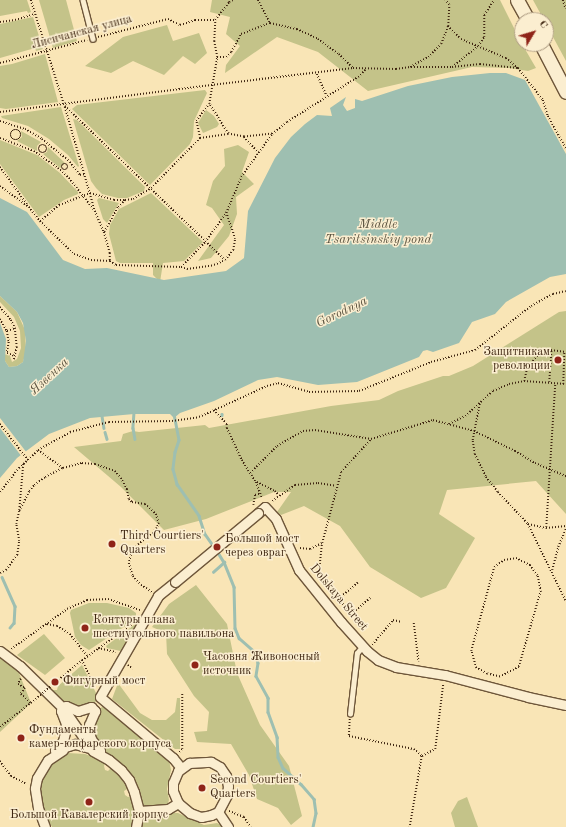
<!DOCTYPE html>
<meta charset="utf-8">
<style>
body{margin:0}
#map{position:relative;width:566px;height:827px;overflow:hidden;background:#f9e5b6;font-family:"Old Standard TT",serif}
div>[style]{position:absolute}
.green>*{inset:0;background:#c4c389}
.water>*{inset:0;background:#9ebfb1}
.pier>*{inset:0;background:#f9e5b6}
.stream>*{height:2.5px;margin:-1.25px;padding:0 1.25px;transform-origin:1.25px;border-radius:1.25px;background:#9ebfb1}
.path>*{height:1.5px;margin-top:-0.75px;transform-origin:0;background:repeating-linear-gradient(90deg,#3f2611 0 1px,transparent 0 3px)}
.path>.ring{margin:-0.75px;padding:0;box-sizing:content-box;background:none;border:1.5px solid #3f2611;border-radius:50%}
.roads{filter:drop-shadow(1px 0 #6e563a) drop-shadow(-1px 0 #6e563a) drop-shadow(0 1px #6e563a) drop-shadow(0 -1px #6e563a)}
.lane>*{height:4.5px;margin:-2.25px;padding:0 2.25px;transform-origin:2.25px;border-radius:2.25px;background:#fbeed0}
.street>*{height:9px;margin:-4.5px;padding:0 4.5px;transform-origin:4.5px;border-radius:4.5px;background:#fbeed0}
.secondary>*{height:13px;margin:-6.5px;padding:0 6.5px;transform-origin:6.5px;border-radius:6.5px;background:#fbeed0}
.path-bridge>*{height:1.5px;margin-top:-0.75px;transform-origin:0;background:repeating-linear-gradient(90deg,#3f2611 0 1px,transparent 0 3px)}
.bridges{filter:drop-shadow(1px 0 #6e563a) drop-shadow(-1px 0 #6e563a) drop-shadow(0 1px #6e563a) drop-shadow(0 -1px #6e563a)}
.street-bridge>*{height:9px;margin:-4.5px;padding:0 4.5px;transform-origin:4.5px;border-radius:4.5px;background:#fbeed0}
.dots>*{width:11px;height:11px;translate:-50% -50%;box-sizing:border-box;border:2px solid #fbeed0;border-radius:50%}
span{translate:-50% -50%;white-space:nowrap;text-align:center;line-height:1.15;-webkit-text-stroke:3px #fbeed0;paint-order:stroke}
.street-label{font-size:12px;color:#3f2611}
.poi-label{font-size:12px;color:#3f2611}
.right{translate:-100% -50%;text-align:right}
.left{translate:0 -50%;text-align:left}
.water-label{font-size:13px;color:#5c5441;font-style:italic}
.north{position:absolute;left:514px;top:12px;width:40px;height:40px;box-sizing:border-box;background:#fbeed0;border:1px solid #b09e84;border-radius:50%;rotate:52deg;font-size:11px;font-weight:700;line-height:16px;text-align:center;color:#3f2611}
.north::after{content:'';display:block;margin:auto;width:14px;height:18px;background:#8f2418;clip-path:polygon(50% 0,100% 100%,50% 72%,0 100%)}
</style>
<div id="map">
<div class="green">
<div style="clip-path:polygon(0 0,27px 0,31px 12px,28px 13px,27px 11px,0 16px)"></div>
<div style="clip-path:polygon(39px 0,66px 0,77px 41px,53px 48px)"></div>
<div style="clip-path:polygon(212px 0,500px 0,522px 44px,536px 68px,528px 71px,509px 68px,472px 67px,368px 91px,318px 52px,277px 37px,225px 73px,226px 65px,240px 46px,226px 34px,230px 17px,210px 12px)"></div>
<div style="clip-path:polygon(533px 0,566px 0,566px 61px,546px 24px,546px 20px,544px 20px)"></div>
<div style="clip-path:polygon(33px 17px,43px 49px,36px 51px,35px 48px,0 58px,0 24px)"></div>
<div style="clip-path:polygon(167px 25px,173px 41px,199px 33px,207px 53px,195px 64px,183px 56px,164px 75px,133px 61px,111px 73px,85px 66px,123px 37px)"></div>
<div style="clip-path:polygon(45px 54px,58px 102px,6px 109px,0 108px,0 66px,12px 64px)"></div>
<div style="clip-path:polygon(205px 90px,207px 93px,194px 121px,193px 137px,190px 144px,150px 185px,72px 109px,77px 105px)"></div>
<div style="clip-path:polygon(61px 107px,79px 166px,78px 167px,68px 155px,49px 139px,28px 126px,2px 118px,1px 116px)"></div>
<div style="clip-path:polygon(206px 110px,214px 116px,219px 124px,217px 127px,203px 133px,198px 123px)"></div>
<div style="clip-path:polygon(73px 119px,77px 120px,145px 187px,144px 191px,127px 198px,118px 198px,102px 194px,96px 188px,91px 181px)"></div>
<div style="clip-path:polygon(21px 131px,41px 142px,37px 146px,37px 151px,17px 141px,22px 137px)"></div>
<div style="clip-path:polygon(0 140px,37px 155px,60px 173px,78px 192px,78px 194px,64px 200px,39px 217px,0 164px)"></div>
<div style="clip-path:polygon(238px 145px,249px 152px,242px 172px,254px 184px,236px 197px,237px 214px,229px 236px,211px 258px,198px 261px,224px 225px,212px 208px,206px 205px,213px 181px,225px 166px,224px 149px)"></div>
<div style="clip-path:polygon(48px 147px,65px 163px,60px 168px,43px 154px,47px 152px)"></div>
<div style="clip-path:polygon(151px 193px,203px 242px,184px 261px,163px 263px,160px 282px,153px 275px,153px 263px,120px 263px,116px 261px,109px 234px,110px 225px,119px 209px)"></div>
<div style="clip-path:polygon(99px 198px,119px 203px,107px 223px,103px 219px,97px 200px)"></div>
<div style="clip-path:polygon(0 296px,17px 312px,25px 330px,26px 351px,23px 362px,17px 366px,9px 367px,5px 361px,4px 354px,10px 356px,12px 362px,17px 359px,21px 348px,20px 331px,14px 317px,0 302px)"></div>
<div style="clip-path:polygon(566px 311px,566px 514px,536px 481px,447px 490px,439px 514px,475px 538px,446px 588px,421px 598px,370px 567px,340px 526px,304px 506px,281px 515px,277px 512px,291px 492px,274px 492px,206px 519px,164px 530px,121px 487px,74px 447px,121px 441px,123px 434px,133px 431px,139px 432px,205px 425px,209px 428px,331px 406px,379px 400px,398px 391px,443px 376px,449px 376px,473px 366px,559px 312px)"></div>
<div style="clip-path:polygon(196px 585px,227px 624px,237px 673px,260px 725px,289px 766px,302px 816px,291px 825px,278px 808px,257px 799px,249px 775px,231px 744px,197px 742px,194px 732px,207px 731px,209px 712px,194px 696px,167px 654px,166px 633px,152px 627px,169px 604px)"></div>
<div style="clip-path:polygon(89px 603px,107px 603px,129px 608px,136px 613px,136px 619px,89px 650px,81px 645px,75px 637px,70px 613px,71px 610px)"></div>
<div style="clip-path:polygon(138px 622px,140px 624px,125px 652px,107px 648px,106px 646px)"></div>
<div style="clip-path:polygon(44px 634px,65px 658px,45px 675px,17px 655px)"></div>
<div style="clip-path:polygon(0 651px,17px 668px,31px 703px,0 732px)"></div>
<div style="clip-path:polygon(82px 665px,98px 697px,97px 700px,91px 707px,66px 706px,52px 690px,57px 690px,58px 686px)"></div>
<div style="clip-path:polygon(118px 683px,140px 713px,152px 720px,166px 720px,175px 712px,177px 698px,180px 698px,180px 749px,175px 749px,112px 699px)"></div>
<div style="clip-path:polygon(102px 707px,106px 708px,169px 760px,171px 770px,167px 789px,169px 800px,167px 806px,145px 807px,124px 767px,116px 760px,100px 751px,91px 739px,91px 717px)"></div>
<div style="clip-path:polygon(68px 753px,85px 754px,94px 757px,105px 762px,104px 766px,105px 770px,108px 771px,112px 767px,120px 774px,129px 788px,124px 791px,125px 795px,128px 797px,133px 796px,135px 805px,133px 827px,52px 827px,42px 810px,40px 787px,41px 777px,50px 764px)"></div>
<div style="clip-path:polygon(467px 797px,478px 827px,455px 827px,451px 813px,458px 801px)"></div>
<div style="clip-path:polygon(172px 813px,178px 813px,204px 825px,217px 823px,224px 827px,141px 827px,142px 820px,146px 815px)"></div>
</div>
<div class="water">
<div style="clip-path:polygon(490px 73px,506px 73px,525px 80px,566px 154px,566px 274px,550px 277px,506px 302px,495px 314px,472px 322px,459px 343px,433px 352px,427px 350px,423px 351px,419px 357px,357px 382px,318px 385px,277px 377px,258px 380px,214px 401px,180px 413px,174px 418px,170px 414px,134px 414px,90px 418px,49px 434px,17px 458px,0 478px,0 323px,6px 339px,5px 361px,9px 367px,17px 366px,23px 362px,26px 341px,23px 323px,17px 312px,0 296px,0 198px,27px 212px,63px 260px,85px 269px,107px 268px,164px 280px,226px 271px,244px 258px,248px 211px,275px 158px,291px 137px,305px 124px,317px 115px,332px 116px,330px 108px,346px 97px,343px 105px,347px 111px,355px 108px,355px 99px,362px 101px,408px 86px,452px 77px)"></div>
</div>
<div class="pier">
<div style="clip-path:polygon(0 418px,27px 453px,22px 457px,0 428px)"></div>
</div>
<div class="stream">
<div style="left:134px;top:412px;width:16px;rotate:94deg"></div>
<div style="left:133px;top:428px;width:11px;rotate:80deg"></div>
<div style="left:174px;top:414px;width:26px;rotate:79deg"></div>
<div style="left:179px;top:440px;width:13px;rotate:108deg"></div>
<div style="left:175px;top:452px;width:17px;rotate:97deg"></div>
<div style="left:173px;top:469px;width:16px;rotate:75deg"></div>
<div style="left:177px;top:484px;width:39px;rotate:55deg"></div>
<div style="left:199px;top:516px;width:19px;rotate:72deg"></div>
<div style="left:205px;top:534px;width:16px;rotate:55deg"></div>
<div style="left:222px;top:414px;width:1px;rotate:90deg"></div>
<div style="left:102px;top:416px;width:12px;rotate:81deg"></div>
<div style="left:105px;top:432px;width:7px;rotate:74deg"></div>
<div style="left:217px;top:551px;width:13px;rotate:58deg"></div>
<div style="left:224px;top:562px;width:27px;rotate:68deg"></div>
<div style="left:234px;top:587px;width:41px;rotate:88.6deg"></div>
<div style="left:235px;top:628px;width:11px;rotate:68deg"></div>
<div style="left:239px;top:638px;width:21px;rotate:41deg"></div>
<div style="left:255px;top:652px;width:11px;rotate:75deg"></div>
<div style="left:258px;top:663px;width:13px;rotate:99deg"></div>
<div style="left:256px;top:676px;width:25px;rotate:61deg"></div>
<div style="left:268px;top:698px;width:14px;rotate:90deg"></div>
<div style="left:268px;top:712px;width:27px;rotate:70deg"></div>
<div style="left:277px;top:737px;width:20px;rotate:87deg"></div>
<div style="left:278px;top:757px;width:12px;rotate:66deg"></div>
<div style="left:283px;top:768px;width:24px;rotate:42deg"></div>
<div style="left:301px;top:784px;width:20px;rotate:49deg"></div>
<div style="left:314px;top:799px;width:14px;rotate:82deg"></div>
<div style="left:316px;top:813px;width:14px;rotate:102deg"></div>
<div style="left:213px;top:572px;width:15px;rotate:-42deg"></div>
<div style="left:2px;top:577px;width:32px;rotate:66deg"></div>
<div style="left:15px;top:606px;width:17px;rotate:93deg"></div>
<div style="left:14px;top:623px;width:6px;rotate:129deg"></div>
</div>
<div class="path">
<div style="left:31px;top:0;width:109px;rotate:72.4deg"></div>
<div style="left:258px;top:0;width:26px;rotate:62deg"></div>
<div style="left:563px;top:0;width:9px;rotate:72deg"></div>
<div style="left:229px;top:2px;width:4px;rotate:-27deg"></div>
<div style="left:0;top:22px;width:15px;rotate:-8deg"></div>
<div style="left:15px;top:20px;width:21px;rotate:-17deg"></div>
<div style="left:448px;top:26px;width:18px;rotate:45deg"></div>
<div style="left:461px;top:39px;width:49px;rotate:22.9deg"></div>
<div style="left:506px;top:58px;width:16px;rotate:40deg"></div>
<div style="left:518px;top:68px;width:41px;rotate:52deg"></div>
<div style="left:543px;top:100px;width:17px;rotate:73deg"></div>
<div style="left:548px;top:116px;width:38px;rotate:61deg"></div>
<div style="left:98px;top:37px;width:72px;rotate:-14.4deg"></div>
<div style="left:168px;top:19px;width:13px;rotate:27deg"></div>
<div style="left:180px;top:25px;width:16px;rotate:-18deg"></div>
<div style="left:195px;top:20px;width:20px"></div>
<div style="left:217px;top:57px;width:16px;rotate:-101deg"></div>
<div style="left:214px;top:41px;width:21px;rotate:-87deg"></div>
<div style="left:215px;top:20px;width:23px;rotate:-52deg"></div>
<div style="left:229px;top:2px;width:2px;rotate:-90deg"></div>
<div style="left:0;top:63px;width:90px;rotate:-14.8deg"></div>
<div style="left:411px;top:67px;width:41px"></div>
<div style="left:452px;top:67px;width:28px;rotate:-6deg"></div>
<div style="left:480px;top:64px;width:38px;rotate:6deg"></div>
<div style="left:452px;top:67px;width:33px;rotate:-39deg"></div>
<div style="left:478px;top:46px;width:11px;rotate:-56deg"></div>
<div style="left:484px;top:37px;width:22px;rotate:-90deg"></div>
<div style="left:484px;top:15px;width:18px;rotate:-56deg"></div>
<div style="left:317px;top:74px;width:24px;rotate:66deg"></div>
<div style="left:65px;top:106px;width:222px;rotate:43.9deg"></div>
<div style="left:65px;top:107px;width:108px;rotate:73.9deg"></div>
<div style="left:0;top:112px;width:213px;rotate:-7.3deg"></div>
<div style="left:211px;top:85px;width:143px;rotate:-6.8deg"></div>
<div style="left:353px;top:68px;width:43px;rotate:1.3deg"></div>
<div style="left:396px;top:69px;width:14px;rotate:-8deg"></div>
<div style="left:410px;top:67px;width:21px;rotate:-29deg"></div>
<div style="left:428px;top:57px;width:18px;rotate:-45deg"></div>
<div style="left:441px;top:44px;width:19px;rotate:-69deg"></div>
<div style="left:448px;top:26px;width:21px;rotate:-87deg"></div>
<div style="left:449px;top:5px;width:6px;rotate:-129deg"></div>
<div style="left:0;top:121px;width:26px;rotate:18deg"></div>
<div style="left:25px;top:129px;width:20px;rotate:30deg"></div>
<div style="left:42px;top:139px;width:36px;rotate:39deg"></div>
<div style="left:70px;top:162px;width:16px;rotate:52deg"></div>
<div style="left:80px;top:175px;width:5px;rotate:-11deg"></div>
<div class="ring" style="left:11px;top:130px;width:8.5px;height:8.5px"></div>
<div style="left:272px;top:134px;width:28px;rotate:174deg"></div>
<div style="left:244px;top:137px;width:16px;rotate:-169deg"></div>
<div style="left:228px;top:134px;width:36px;rotate:-122deg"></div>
<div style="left:209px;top:104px;width:48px;rotate:-80.3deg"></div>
<div style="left:217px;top:57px;width:9px"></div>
<div style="left:226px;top:57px;width:7px;rotate:-45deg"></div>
<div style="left:231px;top:52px;width:21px;rotate:-61deg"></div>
<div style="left:241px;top:34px;width:31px;rotate:-21deg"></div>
<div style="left:270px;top:23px;width:28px;rotate:13deg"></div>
<div style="left:297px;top:29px;width:23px;rotate:25deg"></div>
<div style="left:318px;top:39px;width:26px;rotate:36deg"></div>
<div style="left:339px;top:54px;width:20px;rotate:45deg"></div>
<div style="left:244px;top:137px;width:22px;rotate:47deg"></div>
<div style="left:0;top:138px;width:36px;rotate:21deg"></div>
<div style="left:34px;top:151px;width:29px;rotate:35deg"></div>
<div style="left:58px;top:168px;width:15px;rotate:42deg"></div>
<div style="left:69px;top:178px;width:42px;rotate:51.8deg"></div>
<div style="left:95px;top:211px;width:23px;rotate:67deg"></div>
<div style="left:104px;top:232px;width:22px;rotate:74deg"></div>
<div style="left:110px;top:253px;width:8px;rotate:90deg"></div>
<div style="left:200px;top:138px;width:28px;rotate:-8deg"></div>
<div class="ring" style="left:38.5px;top:144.5px;width:7.5px;height:7.5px"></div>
<div class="ring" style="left:61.5px;top:163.5px;width:5.5px;height:5.5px"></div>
<div style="left:0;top:167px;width:46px;rotate:53.9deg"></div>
<div style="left:0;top:186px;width:36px;rotate:36deg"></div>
<div style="left:29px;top:207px;width:18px;rotate:52deg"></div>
<div style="left:40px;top:221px;width:47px;rotate:44.1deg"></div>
<div style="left:74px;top:254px;width:18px;rotate:19deg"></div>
<div style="left:91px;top:260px;width:19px;rotate:3deg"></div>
<div style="left:110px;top:261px;width:7px;rotate:34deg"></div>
<div style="left:116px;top:265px;width:65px;rotate:1.8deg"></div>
<div style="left:181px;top:267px;width:6px;rotate:18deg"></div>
<div style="left:187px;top:269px;width:27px;rotate:-8deg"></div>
<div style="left:214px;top:265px;width:12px;rotate:-24deg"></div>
<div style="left:225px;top:260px;width:13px;rotate:-51deg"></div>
<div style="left:233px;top:250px;width:11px;rotate:-80deg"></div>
<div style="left:235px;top:239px;width:28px;rotate:-109deg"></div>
<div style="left:40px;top:221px;width:25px;rotate:-40deg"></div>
<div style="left:59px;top:205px;width:33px;rotate:-21deg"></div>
<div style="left:90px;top:193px;width:25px;rotate:16deg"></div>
<div style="left:114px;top:200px;width:11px"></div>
<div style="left:125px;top:200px;width:8px;rotate:-7deg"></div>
<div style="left:133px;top:199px;width:21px;rotate:-31deg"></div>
<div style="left:151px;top:188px;width:70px;rotate:-45.6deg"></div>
<div style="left:200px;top:138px;width:17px;rotate:-103deg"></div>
<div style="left:196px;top:121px;width:21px;rotate:-53deg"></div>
<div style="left:104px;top:232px;width:29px;rotate:-61deg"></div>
<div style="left:118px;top:207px;width:10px;rotate:-45deg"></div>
<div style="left:181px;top:267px;width:35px;rotate:-46deg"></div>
<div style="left:205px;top:242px;width:36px;rotate:-54deg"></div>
<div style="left:226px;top:213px;width:39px;rotate:-67deg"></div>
<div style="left:241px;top:177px;width:53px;rotate:-54.2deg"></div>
<div style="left:272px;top:134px;width:19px;rotate:-39deg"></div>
<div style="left:287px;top:122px;width:84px;rotate:-32.4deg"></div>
<div style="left:358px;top:77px;width:11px;rotate:-45deg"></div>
<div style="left:0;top:307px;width:17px;rotate:50deg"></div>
<div style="left:11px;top:320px;width:9px;rotate:63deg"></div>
<div style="left:15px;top:328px;width:19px;rotate:84deg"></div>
<div style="left:17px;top:347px;width:13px;rotate:103deg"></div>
<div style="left:0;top:319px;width:14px;rotate:60deg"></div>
<div style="left:7px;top:331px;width:11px;rotate:80deg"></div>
<div style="left:9px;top:342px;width:11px;rotate:100deg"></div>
<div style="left:7px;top:353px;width:9px;rotate:21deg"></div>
<div style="left:7px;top:331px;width:9px;rotate:-21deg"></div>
<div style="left:524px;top:381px;width:13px;rotate:-77deg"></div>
<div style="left:527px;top:368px;width:16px;rotate:-50deg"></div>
<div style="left:537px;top:356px;width:15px;rotate:-23deg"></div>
<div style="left:551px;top:350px;width:15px;rotate:8deg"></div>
<div style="left:549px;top:382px;width:32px;rotate:-86deg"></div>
<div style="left:563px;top:384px;width:32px;rotate:-88deg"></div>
<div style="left:480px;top:404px;width:38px;rotate:101deg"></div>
<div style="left:473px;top:441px;width:13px;rotate:81deg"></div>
<div style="left:475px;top:454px;width:25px;rotate:64deg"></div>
<div style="left:486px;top:477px;width:19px;rotate:51deg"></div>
<div style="left:498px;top:492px;width:44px;rotate:46.8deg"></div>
<div style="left:528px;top:524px;width:18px;rotate:13deg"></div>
<div style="left:546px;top:528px;width:20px;rotate:-6deg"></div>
<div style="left:214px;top:410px;width:19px;rotate:47deg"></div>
<div style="left:227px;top:424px;width:4px;rotate:90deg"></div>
<div style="left:227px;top:428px;width:35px;rotate:65deg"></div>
<div style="left:242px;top:460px;width:26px;rotate:58deg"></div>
<div style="left:256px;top:482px;width:17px;rotate:69deg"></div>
<div style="left:0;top:424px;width:46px;rotate:52.1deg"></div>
<div style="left:449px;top:424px;width:18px;rotate:-27deg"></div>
<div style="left:465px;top:416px;width:38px;rotate:-42deg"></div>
<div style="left:493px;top:391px;width:17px;rotate:-24deg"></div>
<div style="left:509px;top:384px;width:15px;rotate:-11deg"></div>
<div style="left:524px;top:381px;width:42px;rotate:4.1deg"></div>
<div style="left:38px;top:450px;width:31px;rotate:36deg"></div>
<div style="left:63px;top:468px;width:20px;rotate:-15deg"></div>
<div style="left:82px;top:463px;width:13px;rotate:4deg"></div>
<div style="left:95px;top:464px;width:21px;rotate:19deg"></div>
<div style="left:115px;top:471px;width:9px;rotate:49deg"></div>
<div style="left:121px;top:478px;width:13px;rotate:61deg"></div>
<div style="left:127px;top:489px;width:10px;rotate:79deg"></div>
<div style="left:129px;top:499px;width:4px;rotate:45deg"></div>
<div style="left:132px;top:502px;width:13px;rotate:9deg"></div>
<div style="left:145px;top:504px;width:15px;rotate:42deg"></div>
<div style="left:156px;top:514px;width:9px;rotate:72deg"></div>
<div style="left:159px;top:523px;width:5px;rotate:112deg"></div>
<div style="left:157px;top:528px;width:6px;rotate:129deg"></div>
<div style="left:153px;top:533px;width:18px;rotate:142deg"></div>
<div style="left:139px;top:544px;width:11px;rotate:131deg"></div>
<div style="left:132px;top:552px;width:11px;rotate:105deg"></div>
<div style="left:129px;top:563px;width:14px;rotate:73deg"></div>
<div style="left:133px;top:576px;width:12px;rotate:48deg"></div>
<div style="left:141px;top:585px;width:13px;rotate:32deg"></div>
<div style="left:250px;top:473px;width:38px;rotate:-45deg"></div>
<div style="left:277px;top:446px;width:30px;rotate:-30deg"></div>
<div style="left:303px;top:431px;width:12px;rotate:-5deg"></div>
<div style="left:315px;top:430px;width:57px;rotate:9.1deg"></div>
<div style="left:371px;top:439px;width:65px;rotate:-17deg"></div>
<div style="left:433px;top:420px;width:42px;rotate:15deg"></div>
<div style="left:474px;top:431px;width:46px;rotate:26deg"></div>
<div style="left:515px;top:451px;width:23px;rotate:31deg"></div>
<div style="left:535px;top:463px;width:34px;rotate:23deg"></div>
<div style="left:257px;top:482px;width:20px;rotate:27deg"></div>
<div style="left:275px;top:491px;width:6px;rotate:45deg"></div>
<div style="left:0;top:492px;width:31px;rotate:-52deg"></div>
<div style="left:19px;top:468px;width:26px;rotate:-43deg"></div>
<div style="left:38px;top:450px;width:37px;rotate:-29deg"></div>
<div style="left:70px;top:432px;width:40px;rotate:-14.4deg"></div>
<div style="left:109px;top:422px;width:63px;rotate:-0.9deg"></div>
<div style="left:172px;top:421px;width:27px;rotate:-8deg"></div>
<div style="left:199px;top:417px;width:75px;rotate:-24.5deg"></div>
<div style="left:267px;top:386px;width:11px;rotate:-15deg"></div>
<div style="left:278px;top:383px;width:32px;rotate:16deg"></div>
<div style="left:309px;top:392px;width:50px;rotate:-1.1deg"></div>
<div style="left:359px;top:391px;width:78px;rotate:-21.9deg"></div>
<div style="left:431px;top:362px;width:46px;rotate:-15.3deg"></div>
<div style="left:475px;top:350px;width:71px;rotate:-38.2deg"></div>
<div style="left:531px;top:306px;width:25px;rotate:-29deg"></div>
<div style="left:553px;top:294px;width:13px;rotate:-13deg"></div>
<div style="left:272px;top:501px;width:28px;rotate:-35deg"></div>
<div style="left:295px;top:485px;width:23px;rotate:-5deg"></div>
<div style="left:318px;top:483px;width:18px;rotate:9deg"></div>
<div style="left:253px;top:505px;width:10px;rotate:-79deg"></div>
<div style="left:255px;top:495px;width:6px;rotate:-18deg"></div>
<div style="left:19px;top:510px;width:46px;rotate:-85deg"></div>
<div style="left:528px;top:524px;width:86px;rotate:63.7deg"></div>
<div style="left:546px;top:527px;width:144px;rotate:-86.4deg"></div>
<div style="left:300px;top:548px;width:10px;rotate:6deg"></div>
<div style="left:310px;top:549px;width:13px;rotate:-27deg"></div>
<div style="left:516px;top:558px;width:16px;rotate:27deg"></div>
<div style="left:530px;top:565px;width:14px;rotate:54deg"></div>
<div style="left:538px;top:576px;width:15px;rotate:79deg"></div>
<div style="left:541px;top:591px;width:79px;rotate:106.1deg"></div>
<div style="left:519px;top:667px;width:21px;rotate:152deg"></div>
<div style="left:500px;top:677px;width:13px;rotate:-167deg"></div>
<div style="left:487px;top:674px;width:13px;rotate:-151deg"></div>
<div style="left:476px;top:668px;width:18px;rotate:-106deg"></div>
<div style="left:471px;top:651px;width:87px;rotate:-74.7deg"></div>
<div style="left:494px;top:567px;width:12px;rotate:-35deg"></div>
<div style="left:504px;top:560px;width:12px;rotate:-9deg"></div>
<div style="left:552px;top:570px;width:24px;rotate:-75deg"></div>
<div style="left:558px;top:547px;width:21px;rotate:-67deg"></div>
<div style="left:0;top:573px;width:7px;rotate:-27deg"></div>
<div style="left:6px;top:570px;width:19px;rotate:-54deg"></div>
<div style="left:17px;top:555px;width:14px;rotate:-82deg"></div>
<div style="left:19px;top:541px;width:17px;rotate:-100deg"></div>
<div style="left:16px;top:524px;width:13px;rotate:-77deg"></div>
<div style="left:19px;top:511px;width:22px;rotate:-63deg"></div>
<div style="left:29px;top:491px;width:8px;rotate:-50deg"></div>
<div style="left:34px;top:485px;width:14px;rotate:-36deg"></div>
<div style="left:45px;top:477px;width:20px;rotate:-27deg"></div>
<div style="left:318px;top:579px;width:36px;rotate:-84deg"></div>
<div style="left:322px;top:543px;width:73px;rotate:-75deg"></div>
<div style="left:341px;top:472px;width:45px;rotate:-47.7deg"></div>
<div style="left:358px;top:583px;width:25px;rotate:140deg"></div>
<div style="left:339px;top:599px;width:19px;rotate:51deg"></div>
<div style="left:351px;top:614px;width:25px;rotate:-40deg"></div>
<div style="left:414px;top:623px;width:39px;rotate:83deg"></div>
<div style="left:47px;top:624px;width:10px;rotate:11deg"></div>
<div style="left:57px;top:626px;width:15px;rotate:32deg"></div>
<div style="left:70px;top:634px;width:28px;rotate:52deg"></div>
<div style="left:372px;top:645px;width:33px;rotate:-50deg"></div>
<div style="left:393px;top:620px;width:9px;rotate:13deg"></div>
<div style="left:98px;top:648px;width:18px;rotate:13deg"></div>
<div style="left:11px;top:649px;width:69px;rotate:-35.5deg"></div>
<div style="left:67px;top:609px;width:22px;rotate:-24deg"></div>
<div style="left:87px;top:600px;width:21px;rotate:-3deg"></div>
<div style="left:108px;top:599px;width:34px;rotate:19deg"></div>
<div style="left:82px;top:660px;width:30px;rotate:64deg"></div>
<div style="left:77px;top:664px;width:68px;rotate:-36deg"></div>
<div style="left:128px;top:665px;width:6px;rotate:39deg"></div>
<div style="left:21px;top:679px;width:6px;rotate:121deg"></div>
<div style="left:18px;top:684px;width:8px;rotate:30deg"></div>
<div style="left:25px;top:688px;width:7px;rotate:124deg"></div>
<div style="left:21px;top:694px;width:13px;rotate:42deg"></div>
<div style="left:350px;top:719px;width:17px;rotate:93deg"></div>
<div style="left:349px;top:736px;width:66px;rotate:11.3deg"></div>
<div style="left:414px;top:749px;width:11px;rotate:41deg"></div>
<div style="left:422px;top:756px;width:72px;rotate:99.6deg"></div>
<div style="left:0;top:727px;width:42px;rotate:-38.2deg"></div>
<div style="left:179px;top:752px;width:4px;rotate:-45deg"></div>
<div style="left:182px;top:749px;width:55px;rotate:-90deg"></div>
<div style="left:422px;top:756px;width:15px;rotate:-28deg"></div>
<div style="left:435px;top:749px;width:65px;rotate:-83deg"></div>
<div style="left:0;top:761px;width:19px;rotate:54deg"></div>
<div style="left:11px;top:776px;width:17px;rotate:28deg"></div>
<div style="left:229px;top:811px;width:16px;rotate:22deg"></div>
<div style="left:244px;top:817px;width:12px;rotate:55deg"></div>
</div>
<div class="roads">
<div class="lane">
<div style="left:83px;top:0;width:40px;rotate:75.6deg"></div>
<div style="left:350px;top:714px;width:61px;rotate:-83.5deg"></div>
<div style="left:357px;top:653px;width:9px;rotate:-49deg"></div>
</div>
<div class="street">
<div style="left:258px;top:513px;width:9px;rotate:-41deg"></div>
<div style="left:265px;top:507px;width:16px;rotate:47deg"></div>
<div style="left:276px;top:519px;width:56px;rotate:65.7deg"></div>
<div style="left:299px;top:570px;width:67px;rotate:51.1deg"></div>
<div style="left:341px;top:622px;width:39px;rotate:48deg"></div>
<div style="left:367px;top:651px;width:14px;rotate:39deg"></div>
<div style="left:378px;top:660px;width:19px;rotate:21deg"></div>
<div style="left:396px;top:667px;width:50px;rotate:9.3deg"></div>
<div style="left:445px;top:675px;width:86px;rotate:14.8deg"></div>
<div style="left:528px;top:697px;width:39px;rotate:12deg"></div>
<div style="left:175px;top:582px;width:22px;rotate:141deg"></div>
<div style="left:158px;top:596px;width:116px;rotate:119.9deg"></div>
<div style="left:100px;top:697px;width:95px;rotate:39.9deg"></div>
<div style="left:173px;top:758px;width:13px;rotate:51deg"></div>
<div style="left:0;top:651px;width:25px;rotate:37deg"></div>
<div style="left:20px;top:666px;width:60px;rotate:44.3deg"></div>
<div style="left:63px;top:708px;width:52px;rotate:55.1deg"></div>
<div style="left:93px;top:751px;width:18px;rotate:29deg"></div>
<div style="left:109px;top:760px;width:16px;rotate:40deg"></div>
<div style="left:121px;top:770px;width:13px;rotate:51deg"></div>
<div style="left:129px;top:780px;width:13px;rotate:67deg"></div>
<div style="left:134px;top:792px;width:20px;rotate:75deg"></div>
<div style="left:139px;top:811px;width:29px;rotate:-4deg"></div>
<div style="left:168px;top:809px;width:12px;rotate:-31deg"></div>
<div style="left:178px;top:803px;width:16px;rotate:40deg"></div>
<div style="left:190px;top:813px;width:12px;rotate:20deg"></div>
<div style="left:201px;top:817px;width:10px;rotate:-11deg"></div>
<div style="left:211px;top:815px;width:8px;rotate:-23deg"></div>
<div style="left:218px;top:812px;width:18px;rotate:56deg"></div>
<div style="left:66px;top:706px;width:13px;rotate:23deg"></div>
<div style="left:78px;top:711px;width:14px;rotate:-17deg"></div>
<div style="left:91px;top:707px;width:6px;rotate:45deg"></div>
<div style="left:95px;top:711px;width:15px;rotate:113deg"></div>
<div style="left:89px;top:725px;width:6px;rotate:90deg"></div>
<div style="left:89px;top:731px;width:8px;rotate:76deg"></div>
<div style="left:91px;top:739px;width:15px;rotate:53deg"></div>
<div style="left:100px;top:751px;width:26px;rotate:-164deg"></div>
<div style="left:75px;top:744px;width:21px;rotate:163deg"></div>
<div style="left:55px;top:750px;width:12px;rotate:-48deg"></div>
<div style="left:63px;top:741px;width:9px;rotate:-77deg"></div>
<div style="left:65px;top:732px;width:8px;rotate:-83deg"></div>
<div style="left:66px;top:724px;width:14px;rotate:-111deg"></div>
<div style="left:61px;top:711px;width:7px;rotate:-45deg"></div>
<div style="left:178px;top:803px;width:13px;rotate:-113deg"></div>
<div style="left:173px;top:791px;width:8px;rotate:-90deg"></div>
<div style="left:173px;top:783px;width:13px;rotate:-67deg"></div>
<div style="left:178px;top:771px;width:14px;rotate:-36deg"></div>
<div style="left:189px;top:763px;width:22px;rotate:-3deg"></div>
<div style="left:211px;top:762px;width:10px;rotate:29deg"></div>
<div style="left:220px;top:767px;width:11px;rotate:56deg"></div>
<div style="left:226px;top:776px;width:10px;rotate:79deg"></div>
<div style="left:228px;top:786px;width:9px;rotate:96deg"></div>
<div style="left:227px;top:795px;width:19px;rotate:118deg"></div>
<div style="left:45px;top:827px;width:20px;rotate:-110deg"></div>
<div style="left:38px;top:808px;width:20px;rotate:-99deg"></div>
<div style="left:35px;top:788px;width:10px;rotate:-79deg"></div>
<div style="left:37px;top:778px;width:21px;rotate:-59deg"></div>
<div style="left:48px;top:760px;width:18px;rotate:-34deg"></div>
<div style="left:136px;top:827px;width:16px;rotate:-79deg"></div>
</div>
<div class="secondary">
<div style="left:517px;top:0;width:23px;rotate:61deg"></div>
<div style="left:541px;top:44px;width:54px;rotate:62.5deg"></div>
</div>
</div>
<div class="path-bridge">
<div style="left:33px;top:701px;width:57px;rotate:-40.1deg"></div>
</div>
<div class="bridges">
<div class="street-bridge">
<div style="left:175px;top:582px;width:108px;rotate:-39.7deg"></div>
</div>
</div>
<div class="dots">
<div style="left:558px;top:360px;background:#8f2418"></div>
<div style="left:112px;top:544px;background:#8f2418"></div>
<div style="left:217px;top:547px;background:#8f2418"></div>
<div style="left:85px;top:628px;background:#8f2418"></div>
<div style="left:195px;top:665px;background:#8f2418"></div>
<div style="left:55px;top:682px;background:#8f2418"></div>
<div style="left:21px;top:738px;background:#8f2418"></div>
<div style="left:202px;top:788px;background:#8f2418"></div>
<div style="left:89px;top:802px;background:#8f2418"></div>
</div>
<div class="street-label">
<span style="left:82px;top:33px;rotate:-15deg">Лисичанская улица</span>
<span style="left:338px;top:598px;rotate:50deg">Dolskaya Street</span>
</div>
<div class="poi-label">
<span class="right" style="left:550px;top:360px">Защитникам<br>революции</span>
<span class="left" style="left:120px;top:544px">Third Courtiers'<br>Quarters</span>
<span class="left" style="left:225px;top:547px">Большой мост<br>через овраг</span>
<span class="left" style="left:93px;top:628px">Контуры плана<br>шестиугольного павильона</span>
<span class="left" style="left:203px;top:665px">Часовня Живоносный<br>источник</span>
<span class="left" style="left:63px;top:682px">Фигурный мост</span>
<span class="left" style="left:29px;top:738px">Фундаменты<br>камер-юнфарского корпуса</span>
<span class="left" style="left:210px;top:788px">Second Courtiers'<br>Quarters</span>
<span style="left:89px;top:816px">Большой Кавалерский корпус</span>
</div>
<div class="water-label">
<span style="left:378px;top:233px">Middle<br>Tsaritsinskiy pond</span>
<span style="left:342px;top:313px;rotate:-26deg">Gorodnya</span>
<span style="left:50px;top:377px;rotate:-43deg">Язвенка</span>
</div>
<div class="north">С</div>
</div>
